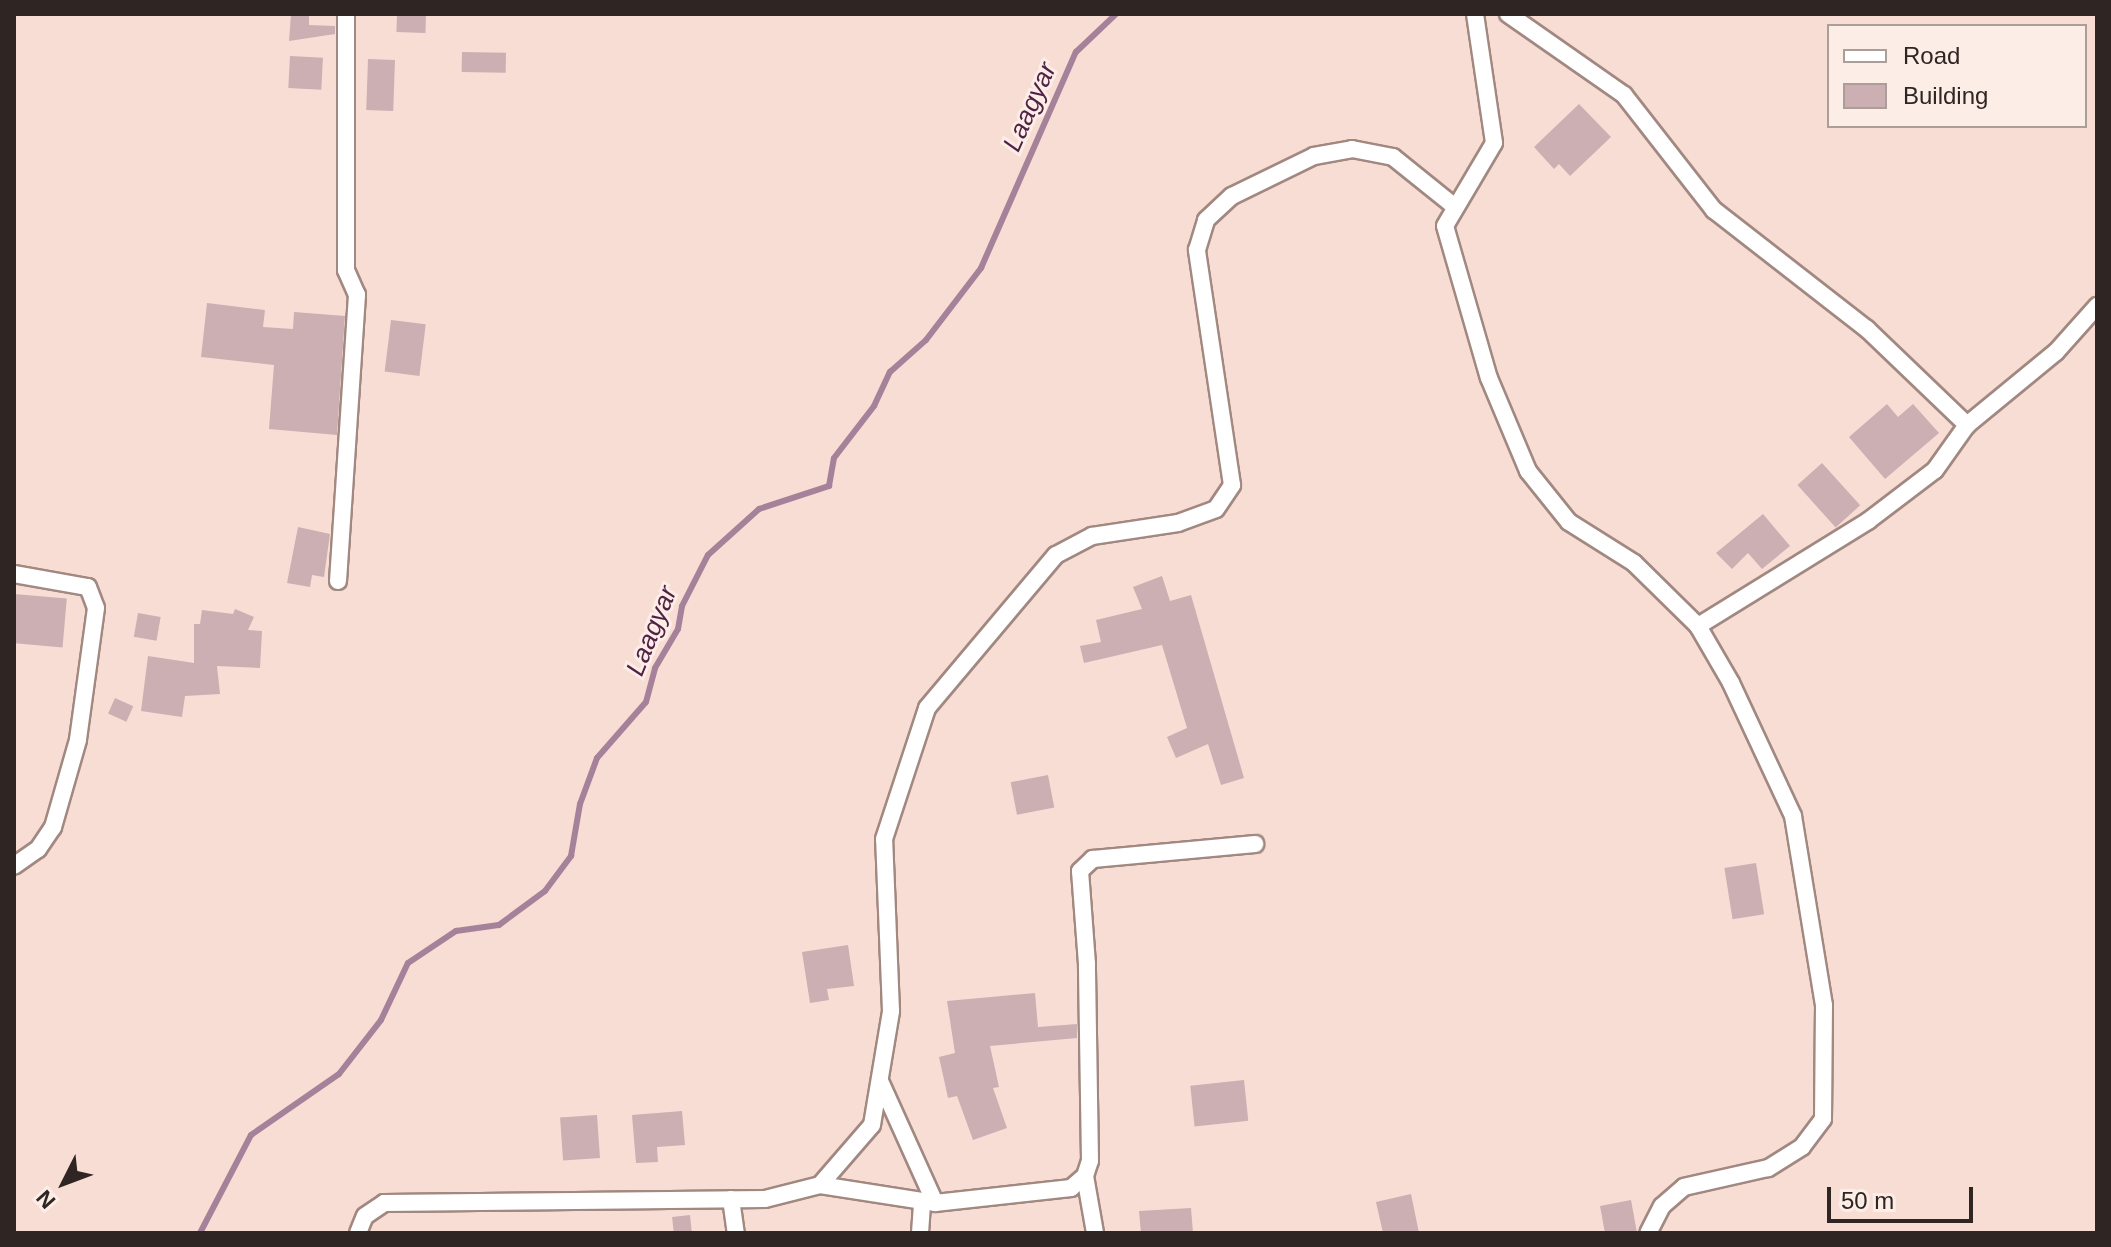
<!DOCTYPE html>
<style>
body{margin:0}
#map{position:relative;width:2111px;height:1247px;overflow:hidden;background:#f8ddd4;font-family:Arial,sans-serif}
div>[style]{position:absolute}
.stream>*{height:6px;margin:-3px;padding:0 3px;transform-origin:3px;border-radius:3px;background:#a6829a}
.building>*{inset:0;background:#cbafb2;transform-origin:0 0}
.roads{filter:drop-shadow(2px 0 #a18880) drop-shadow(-2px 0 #a18880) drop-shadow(0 2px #a18880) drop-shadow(0 -2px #a18880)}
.minor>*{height:16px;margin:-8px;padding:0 8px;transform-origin:8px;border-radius:8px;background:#fff}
span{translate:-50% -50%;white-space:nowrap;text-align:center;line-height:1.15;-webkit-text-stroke:6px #fdede7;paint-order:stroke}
.water-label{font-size:26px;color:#502144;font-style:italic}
.frame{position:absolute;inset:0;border:16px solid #2f2522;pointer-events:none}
.legend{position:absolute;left:1827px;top:24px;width:260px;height:104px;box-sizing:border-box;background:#fdede7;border:2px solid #ab9d98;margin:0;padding:10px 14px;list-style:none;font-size:24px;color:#2f2522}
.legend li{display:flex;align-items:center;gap:16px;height:40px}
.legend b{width:40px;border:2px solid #ab9d98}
.north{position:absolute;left:24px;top:1143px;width:80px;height:80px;-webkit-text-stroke:6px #fdede7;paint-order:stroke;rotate:228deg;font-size:22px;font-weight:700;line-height:32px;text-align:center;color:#2f2522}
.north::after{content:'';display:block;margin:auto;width:28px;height:36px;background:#2f2522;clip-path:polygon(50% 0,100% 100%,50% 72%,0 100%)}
.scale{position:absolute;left:1827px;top:1187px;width:146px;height:36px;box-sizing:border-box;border:4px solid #2f2522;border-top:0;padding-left:10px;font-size:24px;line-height:28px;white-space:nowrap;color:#2f2522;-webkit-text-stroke:6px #fdede7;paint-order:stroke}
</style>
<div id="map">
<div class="stream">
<div style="left:200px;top:1233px;width:110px;rotate:-62.5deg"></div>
<div style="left:251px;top:1135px;width:107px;rotate:-34.7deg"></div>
<div style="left:339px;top:1074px;width:68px;rotate:-52.1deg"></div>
<div style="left:381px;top:1020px;width:63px;rotate:-64.7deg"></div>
<div style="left:408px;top:963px;width:58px;rotate:-33.7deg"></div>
<div style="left:456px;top:931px;width:43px;rotate:-7.9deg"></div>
<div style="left:499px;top:925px;width:57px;rotate:-36.5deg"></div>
<div style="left:545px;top:891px;width:44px;rotate:-53.4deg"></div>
<div style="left:571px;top:856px;width:53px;rotate:-80.2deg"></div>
<div style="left:580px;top:804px;width:49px;rotate:-69.7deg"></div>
<div style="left:597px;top:758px;width:74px;rotate:-48.8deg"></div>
<div style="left:646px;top:702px;width:35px;rotate:-75deg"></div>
<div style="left:655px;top:668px;width:45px;rotate:-59.5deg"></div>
<div style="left:678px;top:629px;width:23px;rotate:-80deg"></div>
<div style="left:682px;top:606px;width:57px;rotate:-63deg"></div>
<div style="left:708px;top:555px;width:69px;rotate:-42deg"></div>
<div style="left:759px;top:509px;width:74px;rotate:-18.2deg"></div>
<div style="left:829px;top:486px;width:28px;rotate:-80deg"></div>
<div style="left:834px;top:458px;width:66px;rotate:-52.4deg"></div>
<div style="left:874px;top:406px;width:38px;rotate:-65deg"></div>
<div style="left:890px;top:372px;width:48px;rotate:-41.6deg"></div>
<div style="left:926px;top:340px;width:91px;rotate:-52.6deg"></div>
<div style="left:981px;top:268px;width:236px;rotate:-66.3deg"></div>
<div style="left:1076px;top:52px;width:55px;rotate:-43.5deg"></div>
</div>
<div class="building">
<div style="clip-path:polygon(291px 14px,309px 14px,309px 25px,335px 26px,335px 34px,289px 41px)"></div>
<div style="left:397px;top:15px;width:29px;height:17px;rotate:2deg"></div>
<div style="left:462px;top:52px;width:44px;height:20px;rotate:1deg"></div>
<div style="left:290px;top:56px;width:33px;height:32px;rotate:3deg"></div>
<div style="left:368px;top:59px;width:27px;height:51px;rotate:2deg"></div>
<div style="clip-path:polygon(1579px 104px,1611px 137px,1570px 176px,1559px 164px,1554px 169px,1534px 147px)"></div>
<div style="clip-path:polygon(207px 303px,265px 310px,263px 327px,293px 329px,294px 312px,345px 316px,337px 435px,269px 429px,274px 365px,201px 357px)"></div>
<div style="left:391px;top:320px;width:35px;height:52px;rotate:7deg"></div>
<div style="clip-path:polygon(1887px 404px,1898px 417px,1913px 404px,1939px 433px,1885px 479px,1849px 437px)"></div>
<div style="left:1822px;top:463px;width:57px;height:33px;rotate:48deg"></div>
<div style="clip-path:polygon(1763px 514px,1790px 546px,1762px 569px,1748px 553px,1732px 569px,1716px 553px)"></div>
<div style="clip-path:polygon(298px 527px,330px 534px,324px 577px,312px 575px,310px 587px,287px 583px)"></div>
<div style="clip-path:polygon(1162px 576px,1170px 601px,1191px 595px,1244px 778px,1221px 785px,1208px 744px,1176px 758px,1167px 737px,1187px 728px,1162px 645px,1084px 663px,1080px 646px,1101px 642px,1096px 620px,1142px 609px,1133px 587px)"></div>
<div style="left:14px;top:594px;width:53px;height:49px;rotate:5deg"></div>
<div style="clip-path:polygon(235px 609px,254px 617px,248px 630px,262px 631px,260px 668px,217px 666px,220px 694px,185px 696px,182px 717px,141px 711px,148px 656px,194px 663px,194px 624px,200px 624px,202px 610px,233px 614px)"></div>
<div style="left:138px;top:613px;width:23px;height:24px;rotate:10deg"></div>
<div style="left:115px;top:698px;width:20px;height:17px;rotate:24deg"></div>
<div style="left:1048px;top:775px;width:33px;height:38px;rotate:79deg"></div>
<div style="left:1756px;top:863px;width:52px;height:32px;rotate:81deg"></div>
<div style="clip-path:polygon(848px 945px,854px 986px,827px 989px,829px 1000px,810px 1003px,802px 952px)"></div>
<div style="clip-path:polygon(1035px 993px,1038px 1027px,1077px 1024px,1077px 1038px,990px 1046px,999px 1087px,993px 1088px,1007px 1128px,973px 1140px,957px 1096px,948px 1098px,939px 1057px,955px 1053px,947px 1001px)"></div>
<div style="left:1244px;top:1080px;width:41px;height:54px;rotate:84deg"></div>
<div style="clip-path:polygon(682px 1111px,685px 1145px,657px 1147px,658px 1162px,636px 1163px,632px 1115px)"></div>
<div style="left:597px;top:1115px;width:43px;height:37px;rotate:86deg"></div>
<div style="clip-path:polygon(1411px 1194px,1419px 1233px,1383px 1233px,1376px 1202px)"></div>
<div style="clip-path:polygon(1631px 1200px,1637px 1233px,1605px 1233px,1600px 1206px)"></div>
<div style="clip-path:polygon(1191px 1208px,1193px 1233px,1141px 1233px,1139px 1211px)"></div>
<div style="left:690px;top:1215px;width:18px;height:18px;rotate:84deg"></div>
</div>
<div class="roads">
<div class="minor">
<div style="left:1475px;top:14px;width:130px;rotate:81.6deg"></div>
<div style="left:1494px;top:143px;width:96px;rotate:120.6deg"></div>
<div style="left:1445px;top:226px;width:158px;rotate:73.9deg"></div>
<div style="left:1489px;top:378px;width:101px;rotate:67.2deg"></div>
<div style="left:1528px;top:471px;width:65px;rotate:51.2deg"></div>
<div style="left:1569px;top:522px;width:77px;rotate:32.2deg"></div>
<div style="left:1634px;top:563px;width:90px;rotate:44.5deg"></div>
<div style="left:1698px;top:626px;width:66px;rotate:59.9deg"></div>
<div style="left:1731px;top:683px;width:147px;rotate:65deg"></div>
<div style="left:1793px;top:816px;width:192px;rotate:80.7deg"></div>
<div style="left:1824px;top:1005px;width:114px;rotate:90.5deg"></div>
<div style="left:1823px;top:1119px;width:35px;rotate:127deg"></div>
<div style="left:1802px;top:1147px;width:40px;rotate:148deg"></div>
<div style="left:1768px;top:1168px;width:86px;rotate:167.3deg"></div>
<div style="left:1684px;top:1187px;width:29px;rotate:139deg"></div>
<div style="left:1662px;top:1206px;width:30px;rotate:117deg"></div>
<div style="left:1508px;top:14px;width:141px;rotate:34.9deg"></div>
<div style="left:1624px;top:95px;width:146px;rotate:52deg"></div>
<div style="left:1714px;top:210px;width:194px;rotate:37.9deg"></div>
<div style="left:1867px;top:329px;width:139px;rotate:43.8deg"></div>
<div style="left:14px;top:574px;width:75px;rotate:10deg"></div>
<div style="left:88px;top:587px;width:22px;rotate:69deg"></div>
<div style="left:96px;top:608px;width:133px;rotate:97.8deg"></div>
<div style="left:78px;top:740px;width:91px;rotate:106deg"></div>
<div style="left:53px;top:827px;width:27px;rotate:124deg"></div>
<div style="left:38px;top:849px;width:29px;rotate:145deg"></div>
<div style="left:338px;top:581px;width:287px;rotate:-86.2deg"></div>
<div style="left:357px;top:295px;width:27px;rotate:-114deg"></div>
<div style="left:346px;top:270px;width:256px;rotate:-90deg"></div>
<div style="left:1698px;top:626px;width:200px;rotate:-31.7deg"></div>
<div style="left:1868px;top:521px;width:84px;rotate:-37.3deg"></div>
<div style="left:1935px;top:470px;width:55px;rotate:-54.6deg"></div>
<div style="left:1967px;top:425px;width:115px;rotate:-39.4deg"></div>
<div style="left:2056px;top:352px;width:62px;rotate:-48.3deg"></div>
<div style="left:880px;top:1081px;width:134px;rotate:65.7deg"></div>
<div style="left:1085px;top:1176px;width:58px;rotate:80deg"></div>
<div style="left:820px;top:1185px;width:116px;rotate:8.9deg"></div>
<div style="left:935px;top:1203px;width:137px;rotate:-6.3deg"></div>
<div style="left:1071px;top:1188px;width:18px;rotate:-41deg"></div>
<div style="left:1085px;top:1176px;width:16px;rotate:-72deg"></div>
<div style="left:1090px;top:1161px;width:197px;rotate:-90.9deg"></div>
<div style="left:1087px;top:964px;width:93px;rotate:-94.3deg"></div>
<div style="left:1080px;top:871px;width:18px;rotate:-43deg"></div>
<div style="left:1093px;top:859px;width:163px;rotate:-5.3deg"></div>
<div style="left:731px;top:1199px;width:34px;rotate:82deg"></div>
<div style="left:358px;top:1233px;width:18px;rotate:-68deg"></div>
<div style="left:365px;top:1216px;width:23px;rotate:-34deg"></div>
<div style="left:384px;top:1203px;width:381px;rotate:-0.6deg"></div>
<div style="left:765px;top:1199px;width:57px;rotate:-14.3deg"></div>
<div style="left:820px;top:1185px;width:79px;rotate:-49.1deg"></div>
<div style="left:872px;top:1125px;width:116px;rotate:-80.5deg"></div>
<div style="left:891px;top:1011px;width:172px;rotate:-92.3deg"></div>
<div style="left:884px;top:839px;width:138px;rotate:-71.8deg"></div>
<div style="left:927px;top:708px;width:200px;rotate:-49.9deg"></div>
<div style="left:1056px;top:555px;width:41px;rotate:-27.8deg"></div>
<div style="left:1092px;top:536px;width:87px;rotate:-8.6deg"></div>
<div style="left:1178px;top:523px;width:40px;rotate:-20.2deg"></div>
<div style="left:1216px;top:509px;width:29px;rotate:-56deg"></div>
<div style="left:1232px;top:485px;width:238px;rotate:-98.5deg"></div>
<div style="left:1197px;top:250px;width:31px;rotate:-73deg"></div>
<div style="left:1206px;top:220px;width:35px;rotate:-43deg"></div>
<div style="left:1232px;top:196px;width:91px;rotate:-26deg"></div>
<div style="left:1314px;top:156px;width:39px;rotate:-10deg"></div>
<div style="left:1352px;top:149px;width:42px;rotate:11deg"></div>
<div style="left:1393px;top:157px;width:78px;rotate:38.8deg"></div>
<div style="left:920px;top:1233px;width:32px;rotate:-86deg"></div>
</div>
</div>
<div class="water-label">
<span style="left:1030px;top:107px;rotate:-66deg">Laagyar</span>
<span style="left:652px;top:631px;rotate:-68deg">Laagyar</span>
</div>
<div class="frame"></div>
<ul class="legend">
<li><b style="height:10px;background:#fff"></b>Road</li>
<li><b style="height:22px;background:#cbafb2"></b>Building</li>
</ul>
<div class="north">N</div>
<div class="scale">50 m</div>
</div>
